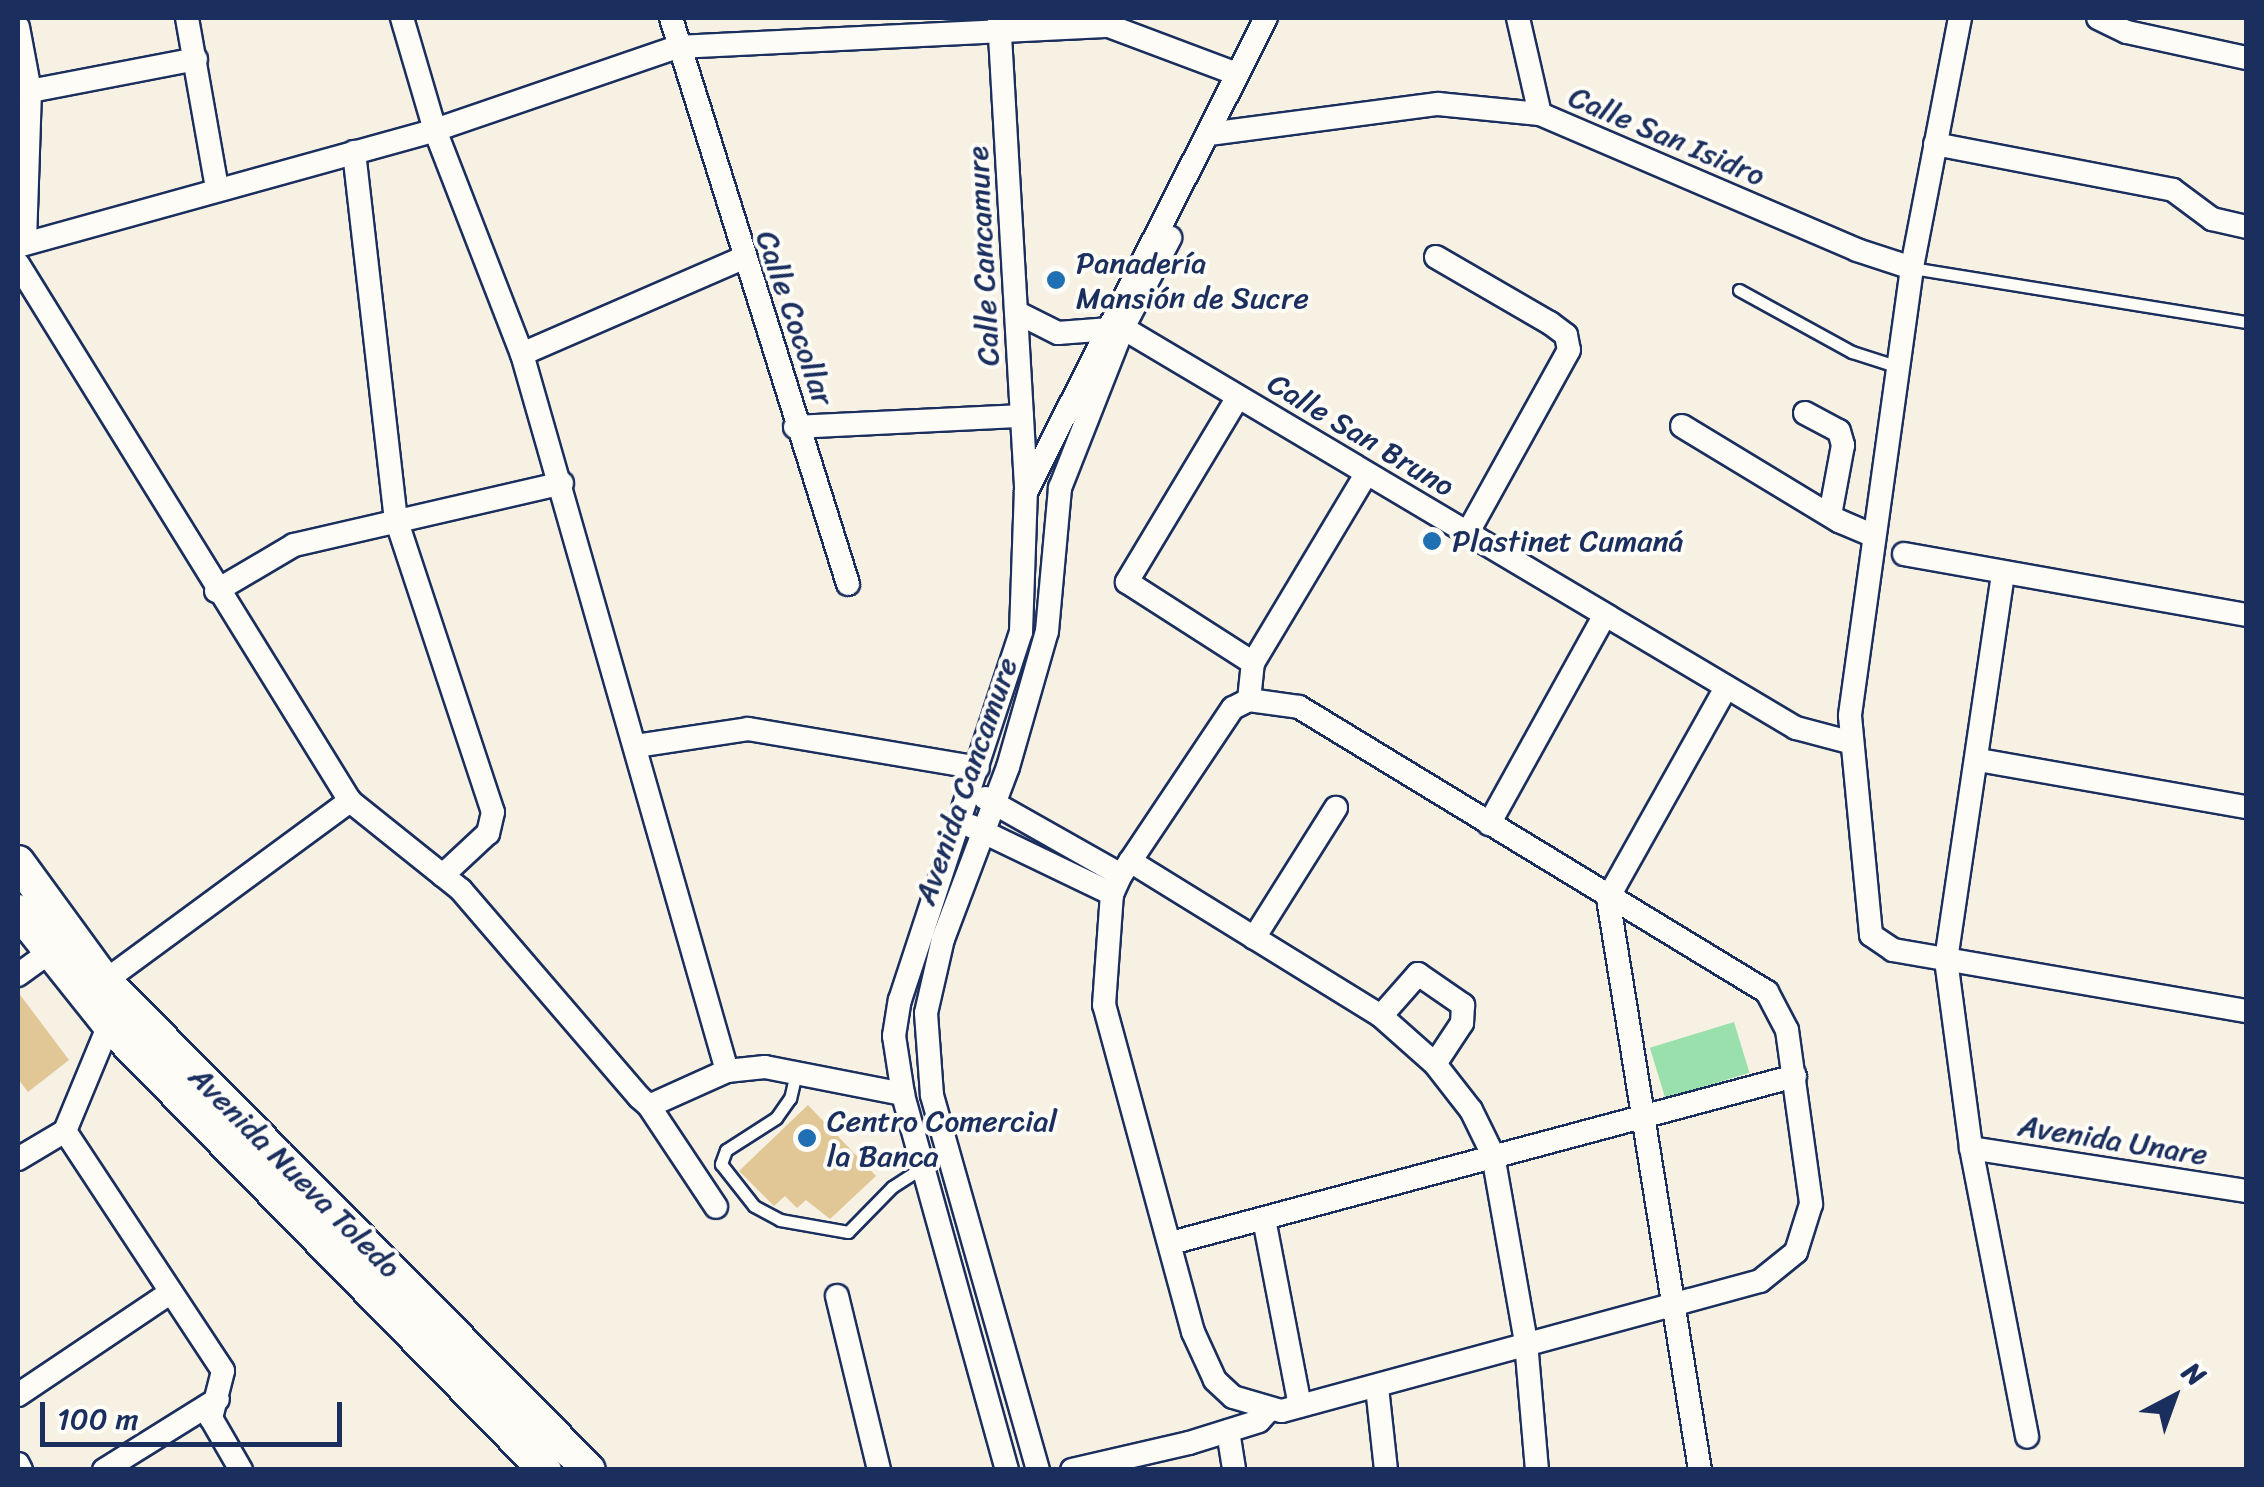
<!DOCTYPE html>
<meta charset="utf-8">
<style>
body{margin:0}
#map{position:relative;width:2264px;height:1487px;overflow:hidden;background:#f7f1e4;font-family:Sriracha,sans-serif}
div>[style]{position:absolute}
.green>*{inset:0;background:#9ae0ac;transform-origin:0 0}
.building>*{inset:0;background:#e1c696}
.roads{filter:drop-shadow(2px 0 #1b2f5e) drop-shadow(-2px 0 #1b2f5e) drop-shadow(0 2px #1b2f5e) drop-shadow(0 -2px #1b2f5e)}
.lane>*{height:11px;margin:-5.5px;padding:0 5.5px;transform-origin:5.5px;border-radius:5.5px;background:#fdfcf7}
.street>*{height:22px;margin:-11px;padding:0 11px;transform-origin:11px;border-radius:11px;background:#fdfcf7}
.secondary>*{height:32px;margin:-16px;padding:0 16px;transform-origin:16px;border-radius:16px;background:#fdfcf7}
.dots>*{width:28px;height:28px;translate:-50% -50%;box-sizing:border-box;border:5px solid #fdfcf7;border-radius:50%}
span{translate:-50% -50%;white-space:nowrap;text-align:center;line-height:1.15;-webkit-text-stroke:8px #fdfcf7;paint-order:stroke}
.street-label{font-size:30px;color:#1b2f5e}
.poi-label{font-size:30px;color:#1b2f5e}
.left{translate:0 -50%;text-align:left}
.frame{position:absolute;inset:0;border:20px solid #1b2f5e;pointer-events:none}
.north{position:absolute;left:2124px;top:1347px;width:100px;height:100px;-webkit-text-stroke:8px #fdfcf7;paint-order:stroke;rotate:41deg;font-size:28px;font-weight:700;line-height:40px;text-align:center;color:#1b2f5e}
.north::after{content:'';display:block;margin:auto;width:35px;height:45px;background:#1b2f5e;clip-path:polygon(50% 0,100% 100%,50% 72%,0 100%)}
.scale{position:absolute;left:40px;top:1402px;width:302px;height:45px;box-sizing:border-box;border:5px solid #1b2f5e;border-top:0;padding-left:12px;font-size:30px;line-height:35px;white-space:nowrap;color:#1b2f5e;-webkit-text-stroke:8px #fdfcf7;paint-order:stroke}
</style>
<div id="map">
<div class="green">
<div style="left:1734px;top:1022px;width:53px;height:88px;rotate:73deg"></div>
</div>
<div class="building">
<div style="clip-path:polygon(18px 992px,69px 1060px,28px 1092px,18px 1079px)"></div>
<div style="clip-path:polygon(808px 1105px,876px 1176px,830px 1219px,806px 1200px,797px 1208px,785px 1196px,774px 1206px,739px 1171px)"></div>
</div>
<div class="roads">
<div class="lane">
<div style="left:1912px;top:268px;width:338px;rotate:9.2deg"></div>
<div style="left:1739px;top:290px;width:129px;rotate:28.8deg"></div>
<div style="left:1852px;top:352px;width:49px;rotate:17.7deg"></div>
<div style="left:796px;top:1073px;width:26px;rotate:103deg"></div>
<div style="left:790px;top:1098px;width:24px;rotate:125deg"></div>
<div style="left:776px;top:1118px;width:59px;rotate:147.4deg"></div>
<div style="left:726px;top:1150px;width:15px;rotate:110deg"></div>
<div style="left:721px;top:1164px;width:53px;rotate:51.8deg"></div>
<div style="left:754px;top:1206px;width:30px;rotate:28deg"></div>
<div style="left:780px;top:1220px;width:69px;rotate:10deg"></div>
<div style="left:848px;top:1232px;width:63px;rotate:-45.6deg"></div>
<div style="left:892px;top:1187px;width:40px;rotate:-32.9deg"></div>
</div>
<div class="street">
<div style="left:187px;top:18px;width:173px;rotate:80deg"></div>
<div style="left:402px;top:18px;width:117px;rotate:73.6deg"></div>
<div style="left:435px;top:130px;width:240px;rotate:68.8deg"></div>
<div style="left:522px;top:354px;width:746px;rotate:74.04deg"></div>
<div style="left:671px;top:18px;width:593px;rotate:72.63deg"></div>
<div style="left:999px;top:18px;width:471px;rotate:86.7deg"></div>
<div style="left:1518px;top:18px;width:98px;rotate:77.1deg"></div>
<div style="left:1960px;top:18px;width:255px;rotate:100.9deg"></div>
<div style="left:1912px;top:268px;width:452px;rotate:97.9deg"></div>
<div style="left:1850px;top:716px;width:220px;rotate:84.5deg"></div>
<div style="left:1871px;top:935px;width:27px;rotate:34deg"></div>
<div style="left:1893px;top:950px;width:358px;rotate:9.8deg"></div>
<div style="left:2098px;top:18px;width:32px;rotate:26deg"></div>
<div style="left:2127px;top:32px;width:122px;rotate:12.3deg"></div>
<div style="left:18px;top:27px;width:65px;rotate:79.4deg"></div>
<div style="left:30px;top:91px;width:152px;rotate:91.9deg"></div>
<div style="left:30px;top:91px;width:169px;rotate:-10.9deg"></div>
<div style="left:1209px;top:134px;width:231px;rotate:-7.5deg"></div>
<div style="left:1438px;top:104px;width:102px;rotate:5.6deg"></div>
<div style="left:1540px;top:114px;width:345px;rotate:23.2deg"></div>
<div style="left:1857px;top:250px;width:58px;rotate:18.1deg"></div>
<div style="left:1935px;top:144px;width:242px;rotate:10.9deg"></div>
<div style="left:2173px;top:190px;width:49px;rotate:36.6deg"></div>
<div style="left:2212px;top:219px;width:35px;rotate:13deg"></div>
<div style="left:354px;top:152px;width:369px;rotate:83.5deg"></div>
<div style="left:396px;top:519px;width:309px;rotate:71.7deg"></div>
<div style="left:493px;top:812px;width:22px;rotate:103deg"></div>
<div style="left:488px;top:833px;width:62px;rotate:137deg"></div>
<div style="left:18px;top:246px;width:433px;rotate:-15.5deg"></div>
<div style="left:435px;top:130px;width:257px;rotate:-18.9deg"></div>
<div style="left:678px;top:47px;width:432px;rotate:-2.8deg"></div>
<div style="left:1109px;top:26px;width:137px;rotate:20.6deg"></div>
<div style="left:1436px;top:257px;width:132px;rotate:30.1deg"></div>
<div style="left:1550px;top:323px;width:20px;rotate:37deg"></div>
<div style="left:1566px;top:335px;width:15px;rotate:79deg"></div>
<div style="left:1569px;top:350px;width:208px;rotate:119deg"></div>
<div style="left:18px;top:264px;width:631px;rotate:58.27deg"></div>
<div style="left:350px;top:801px;width:142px;rotate:38.7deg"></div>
<div style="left:461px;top:890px;width:273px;rotate:49.3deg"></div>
<div style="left:639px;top:1097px;width:13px;rotate:42deg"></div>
<div style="left:649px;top:1106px;width:85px;rotate:-24.2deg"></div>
<div style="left:727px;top:1071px;width:38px;rotate:-6deg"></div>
<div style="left:765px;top:1067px;width:141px;rotate:11.1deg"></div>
<div style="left:1016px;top:312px;width:47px;rotate:26.6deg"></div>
<div style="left:1058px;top:333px;width:65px;rotate:-4.4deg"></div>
<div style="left:1123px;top:328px;width:783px;rotate:30.73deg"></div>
<div style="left:1796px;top:728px;width:55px;rotate:14.8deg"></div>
<div style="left:522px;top:354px;width:239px;rotate:-23.5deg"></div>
<div style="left:1238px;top:397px;width:216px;rotate:121deg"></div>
<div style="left:1127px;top:582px;width:150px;rotate:32.7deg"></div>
<div style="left:1805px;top:413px;width:38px;rotate:28deg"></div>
<div style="left:1839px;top:431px;width:15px;rotate:74deg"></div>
<div style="left:1843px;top:445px;width:71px;rotate:100.5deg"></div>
<div style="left:1682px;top:426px;width:184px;rotate:31.2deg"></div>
<div style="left:1839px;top:521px;width:38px;rotate:23deg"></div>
<div style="left:795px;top:427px;width:227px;rotate:-2.8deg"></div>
<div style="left:1904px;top:554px;width:347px;rotate:10.1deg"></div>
<div style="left:2003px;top:574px;width:390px;rotate:98.4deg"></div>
<div style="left:1946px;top:960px;width:190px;rotate:82.4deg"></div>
<div style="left:1971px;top:1148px;width:294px;rotate:79deg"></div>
<div style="left:216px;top:591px;width:91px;rotate:-30.5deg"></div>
<div style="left:294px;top:545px;width:275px;rotate:-13deg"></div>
<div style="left:1249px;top:700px;width:50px;rotate:8deg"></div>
<div style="left:1299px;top:707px;width:548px;rotate:31.34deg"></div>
<div style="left:1767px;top:992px;width:43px;rotate:62.2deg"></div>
<div style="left:1787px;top:1030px;width:176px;rotate:82.1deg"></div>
<div style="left:1811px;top:1204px;width:50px;rotate:107.4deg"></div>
<div style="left:1796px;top:1252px;width:46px;rotate:141.1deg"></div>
<div style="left:1760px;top:1281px;width:496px;rotate:164.8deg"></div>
<div style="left:1281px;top:1411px;width:50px;rotate:-163.7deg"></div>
<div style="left:1233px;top:1397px;width:25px;rotate:-137deg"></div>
<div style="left:1215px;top:1380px;width:53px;rotate:-114.6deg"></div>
<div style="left:1193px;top:1332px;width:339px;rotate:-105.2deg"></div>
<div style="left:1104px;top:1005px;width:111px;rotate:-85.9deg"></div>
<div style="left:1112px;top:894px;width:21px;rotate:-65deg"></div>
<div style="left:1121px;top:875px;width:201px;rotate:-56.2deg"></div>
<div style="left:1233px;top:708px;width:18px;rotate:-27deg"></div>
<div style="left:1249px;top:700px;width:37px;rotate:-84deg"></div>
<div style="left:1253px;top:663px;width:220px;rotate:-59.1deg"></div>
<div style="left:636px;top:746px;width:113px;rotate:-8.6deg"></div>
<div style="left:748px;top:729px;width:233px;rotate:9.6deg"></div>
<div style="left:1979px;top:760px;width:271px;rotate:10deg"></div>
<div style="left:985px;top:798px;width:156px;rotate:29.5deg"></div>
<div style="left:1489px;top:824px;width:239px;rotate:-61deg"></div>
<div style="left:971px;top:826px;width:157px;rotate:25.7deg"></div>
<div style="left:1130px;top:861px;width:295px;rotate:31.7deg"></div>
<div style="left:1381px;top:1016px;width:72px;rotate:41.6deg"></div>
<div style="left:1435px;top:1064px;width:58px;rotate:52deg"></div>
<div style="left:1471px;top:1110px;width:50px;rotate:63.9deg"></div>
<div style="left:1493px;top:1155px;width:190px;rotate:80deg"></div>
<div style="left:1526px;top:1342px;width:128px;rotate:85.1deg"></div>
<div style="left:1254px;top:938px;width:154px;rotate:-57.8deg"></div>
<div style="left:18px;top:975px;width:37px;rotate:-36deg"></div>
<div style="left:94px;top:989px;width:318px;rotate:-36.3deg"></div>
<div style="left:1381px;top:1016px;width:56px;rotate:-48.6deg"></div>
<div style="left:1418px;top:974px;width:55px;rotate:34.6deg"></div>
<div style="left:1463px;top:1005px;width:18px;rotate:93deg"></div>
<div style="left:1462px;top:1023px;width:49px;rotate:123.4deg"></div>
<div style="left:649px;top:1106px;width:121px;rotate:56.4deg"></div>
<div style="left:65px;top:1131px;width:287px;rotate:56.6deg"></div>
<div style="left:223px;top:1371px;width:49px;rotate:104.3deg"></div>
<div style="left:211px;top:1418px;width:60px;rotate:60deg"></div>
<div style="left:1971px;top:1148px;width:278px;rotate:8.9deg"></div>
<div style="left:18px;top:1159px;width:55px;rotate:-30.8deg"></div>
<div style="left:65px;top:1131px;width:115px;rotate:-67.5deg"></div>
<div style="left:1264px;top:1219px;width:190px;rotate:79.1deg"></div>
<div style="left:1171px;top:1243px;width:646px;rotate:-14.98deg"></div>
<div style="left:837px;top:1296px;width:179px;rotate:76.4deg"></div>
<div style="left:1377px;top:1387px;width:83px;rotate:83.8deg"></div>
<div style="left:18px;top:1395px;width:183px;rotate:-33.9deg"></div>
<div style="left:1228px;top:1431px;width:39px;rotate:81deg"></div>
<div style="left:18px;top:1464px;width:7px;rotate:63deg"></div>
<div style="left:104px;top:1470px;width:134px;rotate:-31.9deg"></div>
<div style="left:1007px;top:1470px;width:390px;rotate:-105.5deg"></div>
<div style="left:903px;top:1094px;width:59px;rotate:-98.8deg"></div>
<div style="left:894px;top:1036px;width:36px;rotate:-81deg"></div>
<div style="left:900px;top:1000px;width:387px;rotate:-71.8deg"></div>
<div style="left:1021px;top:632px;width:140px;rotate:-88deg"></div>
<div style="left:1026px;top:492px;width:531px;rotate:-63.15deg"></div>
<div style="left:1038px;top:1470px;width:390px;rotate:-105.8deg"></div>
<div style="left:932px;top:1095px;width:82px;rotate:-94.2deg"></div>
<div style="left:926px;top:1013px;width:76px;rotate:-77.1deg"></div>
<div style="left:943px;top:939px;width:184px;rotate:-69.3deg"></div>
<div style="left:1008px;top:767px;width:141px;rotate:-74deg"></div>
<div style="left:1047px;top:631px;width:144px;rotate:-84.8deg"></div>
<div style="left:1060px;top:488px;width:172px;rotate:-68.5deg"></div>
<div style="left:1123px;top:328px;width:102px;rotate:-62.4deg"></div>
<div style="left:1072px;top:1470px;width:120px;rotate:-13deg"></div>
<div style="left:1189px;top:1443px;width:73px;rotate:-17.4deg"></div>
<div style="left:1259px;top:1421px;width:13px;rotate:-48deg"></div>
<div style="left:1700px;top:1470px;width:579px;rotate:-99.14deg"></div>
<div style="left:1608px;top:898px;width:241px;rotate:-60.7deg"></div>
</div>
<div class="secondary">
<div style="left:18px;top:862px;width:146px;rotate:53.9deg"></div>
<div style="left:104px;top:980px;width:689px;rotate:45.29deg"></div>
<div style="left:18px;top:911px;width:146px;rotate:51.4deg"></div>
<div style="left:109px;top:1025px;width:623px;rotate:45.59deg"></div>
</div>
</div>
<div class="dots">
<div style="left:1056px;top:280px;background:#1f6fb2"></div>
<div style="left:1432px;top:541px;background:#1f6fb2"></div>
<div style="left:807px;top:1138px;background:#1f6fb2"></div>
</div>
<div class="street-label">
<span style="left:1667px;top:136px;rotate:23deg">Calle San Isidro</span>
<span style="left:983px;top:256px;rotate:-93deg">Calle Cancamure</span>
<span style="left:795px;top:318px;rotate:71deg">Calle Cocollar</span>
<span style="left:1361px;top:435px;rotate:31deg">Calle San Bruno</span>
<span style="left:966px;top:781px;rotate:-71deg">Avenida Cancamure</span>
<span style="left:2113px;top:1140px;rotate:9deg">Avenida Unare</span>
<span style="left:295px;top:1172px;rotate:45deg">Avenida Nueva Toledo</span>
</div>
<div class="poi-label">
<span class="left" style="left:1076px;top:280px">Panadería<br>Mansión de Sucre</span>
<span class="left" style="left:1452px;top:541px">Plastinet Cumaná</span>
<span class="left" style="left:827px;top:1138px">Centro Comercial<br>la Banca</span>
</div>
<div class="frame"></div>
<div class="north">N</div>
<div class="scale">100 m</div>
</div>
